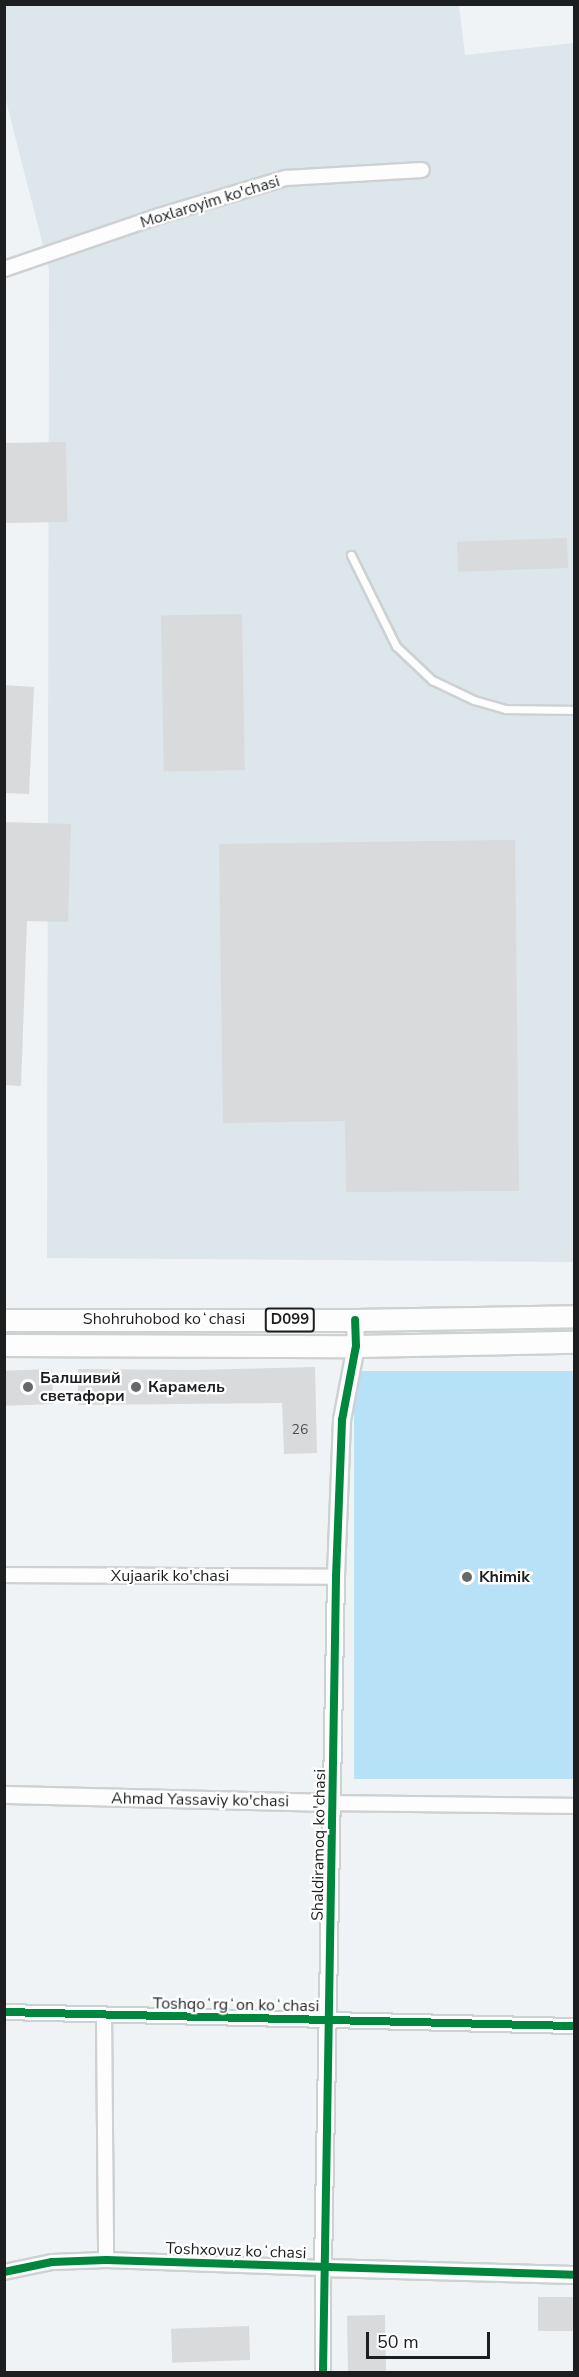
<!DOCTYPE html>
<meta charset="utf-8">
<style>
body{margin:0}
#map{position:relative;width:579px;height:2377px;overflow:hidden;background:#f0f3f5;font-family:"Nunito Sans",sans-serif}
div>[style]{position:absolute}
.built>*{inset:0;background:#dde6eb}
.green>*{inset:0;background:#b7e1f6;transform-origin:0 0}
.building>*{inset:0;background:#d8dadb;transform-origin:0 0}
.roads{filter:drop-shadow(2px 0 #ced1d2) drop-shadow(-2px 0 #ced1d2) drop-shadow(0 2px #ced1d2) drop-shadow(0 -2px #ced1d2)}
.service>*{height:7px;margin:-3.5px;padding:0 3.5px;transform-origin:3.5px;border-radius:3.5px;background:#fdfdfe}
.minor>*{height:14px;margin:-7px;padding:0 7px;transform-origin:7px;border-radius:7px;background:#fdfdfe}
.tertiary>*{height:16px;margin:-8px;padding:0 8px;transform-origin:8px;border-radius:8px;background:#fdfdfe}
.trunk>*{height:21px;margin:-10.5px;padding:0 10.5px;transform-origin:10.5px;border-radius:10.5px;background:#fdfdfe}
.cycleway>*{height:8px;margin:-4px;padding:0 4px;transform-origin:4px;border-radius:4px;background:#00873e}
.dots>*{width:16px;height:16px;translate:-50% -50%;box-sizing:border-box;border:3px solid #fff;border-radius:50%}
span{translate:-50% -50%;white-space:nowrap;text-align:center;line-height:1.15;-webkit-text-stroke:4.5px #fff;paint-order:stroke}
.number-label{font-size:14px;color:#4d4f50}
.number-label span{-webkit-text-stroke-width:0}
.shield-label span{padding:2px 4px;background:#fff;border:2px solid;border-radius:4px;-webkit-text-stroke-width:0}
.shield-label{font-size:15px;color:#1c1e1f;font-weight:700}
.street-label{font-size:16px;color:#1c1e1f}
.poi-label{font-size:16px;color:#1c1e1f;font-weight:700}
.left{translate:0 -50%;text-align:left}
.frame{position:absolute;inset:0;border:6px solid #1c1e1f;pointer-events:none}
.scale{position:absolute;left:366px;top:2332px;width:124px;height:27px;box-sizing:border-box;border:3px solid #1c1e1f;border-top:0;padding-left:8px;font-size:18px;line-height:21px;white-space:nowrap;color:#1c1e1f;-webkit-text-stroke:4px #fff;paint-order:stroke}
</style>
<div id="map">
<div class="built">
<div style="clip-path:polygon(4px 5px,459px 5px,465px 55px,574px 43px,574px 1262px,47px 1258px,49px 269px,5px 97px)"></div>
</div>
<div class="green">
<div style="left:574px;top:1371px;width:408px;height:220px;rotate:90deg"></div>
</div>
<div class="building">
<div style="left:66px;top:442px;width:80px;height:62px;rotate:89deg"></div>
<div style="left:567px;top:538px;width:30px;height:110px;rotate:88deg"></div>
<div style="left:242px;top:614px;width:156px;height:81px;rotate:89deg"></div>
<div style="clip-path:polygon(4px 685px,34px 687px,29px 794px,4px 793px)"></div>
<div style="clip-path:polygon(4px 822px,71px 824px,68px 922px,27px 921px,21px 1086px,4px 1085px)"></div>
<div style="clip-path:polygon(515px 840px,519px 1191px,346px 1192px,345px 1121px,223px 1123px,219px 844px)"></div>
<div style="clip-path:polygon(315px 1367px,317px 1453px,284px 1454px,282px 1403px,78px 1405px,78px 1369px,195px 1370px)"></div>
<div style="left:52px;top:1369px;width:35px;height:48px;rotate:88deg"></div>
<div style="left:538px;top:2297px;width:36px;height:34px"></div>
<div style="left:385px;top:2315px;width:58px;height:38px;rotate:89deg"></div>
<div style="left:249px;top:2326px;width:34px;height:78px;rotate:88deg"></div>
</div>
<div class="roads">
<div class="service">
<div style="left:351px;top:555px;width:102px;rotate:63.7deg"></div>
<div style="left:396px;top:646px;width:50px;rotate:43.4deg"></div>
<div style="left:432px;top:680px;width:47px;rotate:25.5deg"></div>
<div style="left:474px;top:700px;width:33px;rotate:16deg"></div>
<div style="left:506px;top:709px;width:68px;rotate:0.8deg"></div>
</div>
<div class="minor">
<div style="left:4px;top:269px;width:164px;rotate:-18.9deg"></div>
<div style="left:159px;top:216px;width:133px;rotate:-16.7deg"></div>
<div style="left:286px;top:178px;width:136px;rotate:-3.4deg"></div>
<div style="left:4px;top:1575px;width:332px;rotate:0.3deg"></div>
<div style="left:333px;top:1803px;width:241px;rotate:0.7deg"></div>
<div style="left:4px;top:2012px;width:570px;rotate:1.41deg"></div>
<div style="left:104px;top:2015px;width:245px;rotate:89.5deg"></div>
<div style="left:4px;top:2272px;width:49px;rotate:-11.8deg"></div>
<div style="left:52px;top:2262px;width:54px;rotate:-2.1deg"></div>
<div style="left:106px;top:2260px;width:217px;rotate:2.1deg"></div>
<div style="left:323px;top:2268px;width:104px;rotate:90deg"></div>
</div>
<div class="tertiary">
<div style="left:355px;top:1320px;width:26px;rotate:88deg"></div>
<div style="left:356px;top:1346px;width:75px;rotate:100.7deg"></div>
<div style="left:342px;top:1420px;width:157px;rotate:92.2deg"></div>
<div style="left:336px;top:1577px;width:691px;rotate:91.08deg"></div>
<div style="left:323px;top:2268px;width:251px;rotate:1.6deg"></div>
<div style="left:4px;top:1795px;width:329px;rotate:1.4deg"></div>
</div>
<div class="trunk">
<div style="left:4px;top:1320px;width:351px"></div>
<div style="left:355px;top:1320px;width:219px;rotate:-1deg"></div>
<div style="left:4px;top:1345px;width:352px;rotate:0.2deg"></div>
<div style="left:356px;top:1346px;width:218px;rotate:-1.1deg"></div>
</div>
</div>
<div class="cycleway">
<div style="left:4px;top:2012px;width:570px;rotate:1.41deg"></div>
<div style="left:4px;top:2272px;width:49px;rotate:-11.8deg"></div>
<div style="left:52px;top:2262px;width:54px;rotate:-2.1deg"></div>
<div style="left:106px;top:2260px;width:468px;rotate:1.8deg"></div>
<div style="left:323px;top:2372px;width:795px;rotate:-89.06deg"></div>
<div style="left:336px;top:1577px;width:157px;rotate:-87.8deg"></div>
<div style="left:342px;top:1420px;width:75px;rotate:-79.3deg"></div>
<div style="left:356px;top:1346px;width:26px;rotate:-92deg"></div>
</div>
<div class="dots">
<div style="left:28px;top:1387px;background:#66696a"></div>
<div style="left:136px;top:1387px;background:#66696a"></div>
<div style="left:467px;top:1577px;background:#66696a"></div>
</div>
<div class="number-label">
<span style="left:300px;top:1430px">26</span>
</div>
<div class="shield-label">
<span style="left:290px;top:1320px">D099</span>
</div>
<div class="street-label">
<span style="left:210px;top:202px;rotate:-17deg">Moxlaroyim ko'chasi</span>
<span style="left:164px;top:1319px">Shohruhobod koʻchasi</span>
<span style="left:170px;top:1576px">Xujaarik ko'chasi</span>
<span style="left:200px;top:1800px;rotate:1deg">Ahmad Yassaviy ko'chasi</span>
<span style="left:319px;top:1845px;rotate:-89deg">Shaldiramoq ko'chasi</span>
<span style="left:236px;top:2005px;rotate:1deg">Toshqoʻrgʻon koʻchasi</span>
<span style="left:236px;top:2251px;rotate:2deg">Toshxovuz koʻchasi</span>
</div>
<div class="poi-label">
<span class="left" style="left:40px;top:1387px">Балшивий<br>светафори</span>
<span class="left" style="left:148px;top:1387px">Карамель</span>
<span class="left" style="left:479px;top:1577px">Khimik</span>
</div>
<div class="frame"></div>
<div class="scale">50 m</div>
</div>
